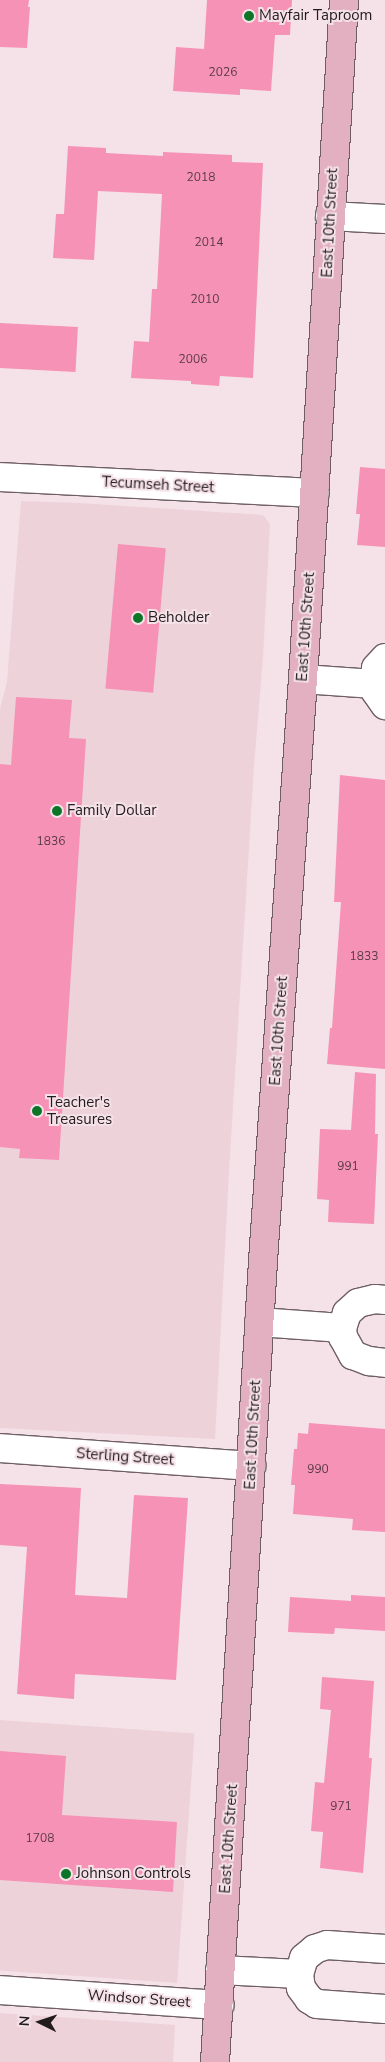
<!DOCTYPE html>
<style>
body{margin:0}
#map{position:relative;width:385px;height:2062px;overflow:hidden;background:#f5e2e8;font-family:"Nunito Sans",sans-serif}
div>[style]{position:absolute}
.built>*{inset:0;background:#edd2da;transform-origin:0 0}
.building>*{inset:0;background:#f692b5;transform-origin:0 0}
.roads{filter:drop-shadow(1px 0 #6f5f64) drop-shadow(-1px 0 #6f5f64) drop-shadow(0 1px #6f5f64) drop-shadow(0 -1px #6f5f64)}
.minor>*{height:28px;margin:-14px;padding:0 14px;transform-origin:14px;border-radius:14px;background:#fff}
.major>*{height:28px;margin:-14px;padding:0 14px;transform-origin:14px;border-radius:14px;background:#e3b0c2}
.dots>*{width:14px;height:14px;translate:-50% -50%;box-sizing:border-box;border:2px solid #f5e2e8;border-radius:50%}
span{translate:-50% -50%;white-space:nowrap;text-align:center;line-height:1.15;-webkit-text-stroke:4px #f5e2e8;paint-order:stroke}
.number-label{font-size:12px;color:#583a44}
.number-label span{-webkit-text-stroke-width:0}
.poi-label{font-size:15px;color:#231c1e}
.left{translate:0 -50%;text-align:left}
.street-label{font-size:15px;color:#231c1e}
.north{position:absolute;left:15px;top:1997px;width:50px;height:50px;-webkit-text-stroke:4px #f5e2e8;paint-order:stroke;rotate:274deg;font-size:14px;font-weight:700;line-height:20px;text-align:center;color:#231c1e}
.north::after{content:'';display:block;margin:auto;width:18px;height:22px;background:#231c1e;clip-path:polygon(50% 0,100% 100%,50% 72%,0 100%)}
</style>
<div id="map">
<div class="built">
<div style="clip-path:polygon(21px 501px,79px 503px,263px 515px,270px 524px,263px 658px,254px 766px,229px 1172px,215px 1439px,0 1428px,0 709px,7px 682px)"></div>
<div style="left:0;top:1720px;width:195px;height:250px;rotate:4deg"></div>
<div style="clip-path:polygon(0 2013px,175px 2025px,173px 2062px,0 2062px)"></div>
</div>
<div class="building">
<div style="clip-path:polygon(0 0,29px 0,28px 7px,30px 7px,27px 48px,0 47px)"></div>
<div style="clip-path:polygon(207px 0,292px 0,290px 35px,275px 35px,271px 91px,240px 89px,240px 95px,173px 91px,176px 47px,204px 49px)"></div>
<div style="clip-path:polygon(68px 146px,106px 148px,106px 153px,163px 156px,163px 152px,232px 155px,232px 162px,263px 163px,253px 378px,220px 376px,219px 386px,191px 384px,191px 381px,131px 378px,134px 341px,149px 342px,152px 289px,157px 289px,162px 194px,98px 191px,94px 260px,53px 258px,56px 214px,64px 214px)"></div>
<div style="left:0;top:323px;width:78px;height:45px;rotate:3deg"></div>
<div style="clip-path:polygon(360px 467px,385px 469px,385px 547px,357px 545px,360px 514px,356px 514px)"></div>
<div style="left:118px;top:544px;width:48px;height:145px;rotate:5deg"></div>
<div style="clip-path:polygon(16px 697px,72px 700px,69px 738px,86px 739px,59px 1160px,19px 1158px,20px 1149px,0 1147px,0 764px,11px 765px)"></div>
<div style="clip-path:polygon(340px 775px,385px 780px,385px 1069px,327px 1064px,330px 1028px,332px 1028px,341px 902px,334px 902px)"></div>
<div style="clip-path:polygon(355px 1072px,376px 1074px,375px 1134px,378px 1134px,374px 1224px,328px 1222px,329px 1200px,317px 1199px,320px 1129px,351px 1130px)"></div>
<div style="clip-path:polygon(309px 1423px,385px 1429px,385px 1532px,352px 1530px,353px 1519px,293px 1514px,295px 1485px,291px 1485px,294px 1449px,297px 1449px,298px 1433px,308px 1434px)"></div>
<div style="clip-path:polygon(0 1484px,81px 1488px,75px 1595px,127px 1598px,134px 1495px,188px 1498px,176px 1680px,75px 1674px,74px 1699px,17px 1694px,27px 1547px,0 1545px)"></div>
<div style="clip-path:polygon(351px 1595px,385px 1597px,385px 1631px,335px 1628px,334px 1634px,288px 1632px,290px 1597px,351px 1601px)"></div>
<div style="clip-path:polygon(322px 1677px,374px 1681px,369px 1758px,372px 1758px,363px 1873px,320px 1868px,323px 1832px,311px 1831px,315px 1782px,324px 1783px,331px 1710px,320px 1709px)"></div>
<div style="clip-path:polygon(0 1751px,66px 1756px,62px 1815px,177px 1822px,173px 1892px,0 1880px)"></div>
</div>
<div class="roads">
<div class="minor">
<div style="left:330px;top:216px;width:55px;rotate:3.1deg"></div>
<div style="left:0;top:477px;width:315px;rotate:2.9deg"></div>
<div style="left:385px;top:658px;width:13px;rotate:132deg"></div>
<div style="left:376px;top:668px;width:16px;rotate:97deg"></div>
<div style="left:374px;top:684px;width:8px;rotate:76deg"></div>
<div style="left:376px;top:692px;width:16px;rotate:55deg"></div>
<div style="left:303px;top:679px;width:71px;rotate:4deg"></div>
<div style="left:385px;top:1300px;width:10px;rotate:-174deg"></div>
<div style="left:375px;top:1299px;width:17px;rotate:167deg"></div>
<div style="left:358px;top:1303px;width:15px;rotate:138deg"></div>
<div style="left:347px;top:1313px;width:16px;rotate:108deg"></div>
<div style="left:342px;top:1328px;width:9px;rotate:84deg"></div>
<div style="left:343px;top:1337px;width:21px;rotate:61deg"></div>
<div style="left:353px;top:1355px;width:17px;rotate:21deg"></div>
<div style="left:369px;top:1361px;width:16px;rotate:7deg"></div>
<div style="left:259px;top:1322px;width:83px;rotate:4.1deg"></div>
<div style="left:0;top:1448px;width:252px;rotate:4.1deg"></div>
<div style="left:385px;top:1949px;width:58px;rotate:-176.1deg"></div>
<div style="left:327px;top:1945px;width:13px;rotate:162deg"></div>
<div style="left:315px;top:1949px;width:14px;rotate:141deg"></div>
<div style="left:304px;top:1958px;width:17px;rotate:107deg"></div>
<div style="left:299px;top:1974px;width:14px;rotate:82deg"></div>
<div style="left:301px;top:1988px;width:14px;rotate:54deg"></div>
<div style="left:309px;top:1999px;width:9px;rotate:32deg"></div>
<div style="left:317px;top:2004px;width:68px;rotate:4.2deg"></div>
<div style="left:220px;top:1970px;width:79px;rotate:2.9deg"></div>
<div style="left:0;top:1990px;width:220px;rotate:3.9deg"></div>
</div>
<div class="major">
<div style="left:215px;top:2062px;width:802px;rotate:-86.57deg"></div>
<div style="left:263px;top:1261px;width:583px;rotate:-86.07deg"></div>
<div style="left:303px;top:679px;width:680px;rotate:-86.54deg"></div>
</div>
</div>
<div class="dots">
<div style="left:249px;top:16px;background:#0c7527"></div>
<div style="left:138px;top:618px;background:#0c7527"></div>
<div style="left:57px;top:811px;background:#0c7527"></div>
<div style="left:37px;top:1111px;background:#0c7527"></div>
<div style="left:66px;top:1874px;background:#0c7527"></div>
</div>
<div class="number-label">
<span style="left:223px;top:73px">2026</span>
<span style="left:201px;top:178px">2018</span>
<span style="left:209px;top:243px">2014</span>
<span style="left:205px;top:300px">2010</span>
<span style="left:193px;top:360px">2006</span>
<span style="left:51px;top:842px">1836</span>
<span style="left:364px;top:957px">1833</span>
<span style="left:348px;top:1167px">991</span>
<span style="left:318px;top:1470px">990</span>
<span style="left:341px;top:1807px">971</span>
<span style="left:40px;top:1839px">1708</span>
</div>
<div class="poi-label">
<span class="left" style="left:259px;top:16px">Mayfair Taproom</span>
<span class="left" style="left:148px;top:618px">Beholder</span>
<span class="left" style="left:67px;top:811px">Family Dollar</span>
<span class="left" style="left:47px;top:1111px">Teacher's<br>Treasures</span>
<span class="left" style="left:76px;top:1874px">Johnson Controls</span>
</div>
<div class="street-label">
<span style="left:330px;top:223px;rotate:-87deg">East 10th Street</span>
<span style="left:158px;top:485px;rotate:3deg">Tecumseh Street</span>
<span style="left:306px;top:627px;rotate:-86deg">East 10th Street</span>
<span style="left:279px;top:1031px;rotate:-86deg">East 10th Street</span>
<span style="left:253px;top:1435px;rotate:-87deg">East 10th Street</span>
<span style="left:125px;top:1457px;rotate:4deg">Sterling Street</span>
<span style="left:229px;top:1839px;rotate:-86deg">East 10th Street</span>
<span style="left:139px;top:1999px;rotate:4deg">Windsor Street</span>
</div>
<div class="north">N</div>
</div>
